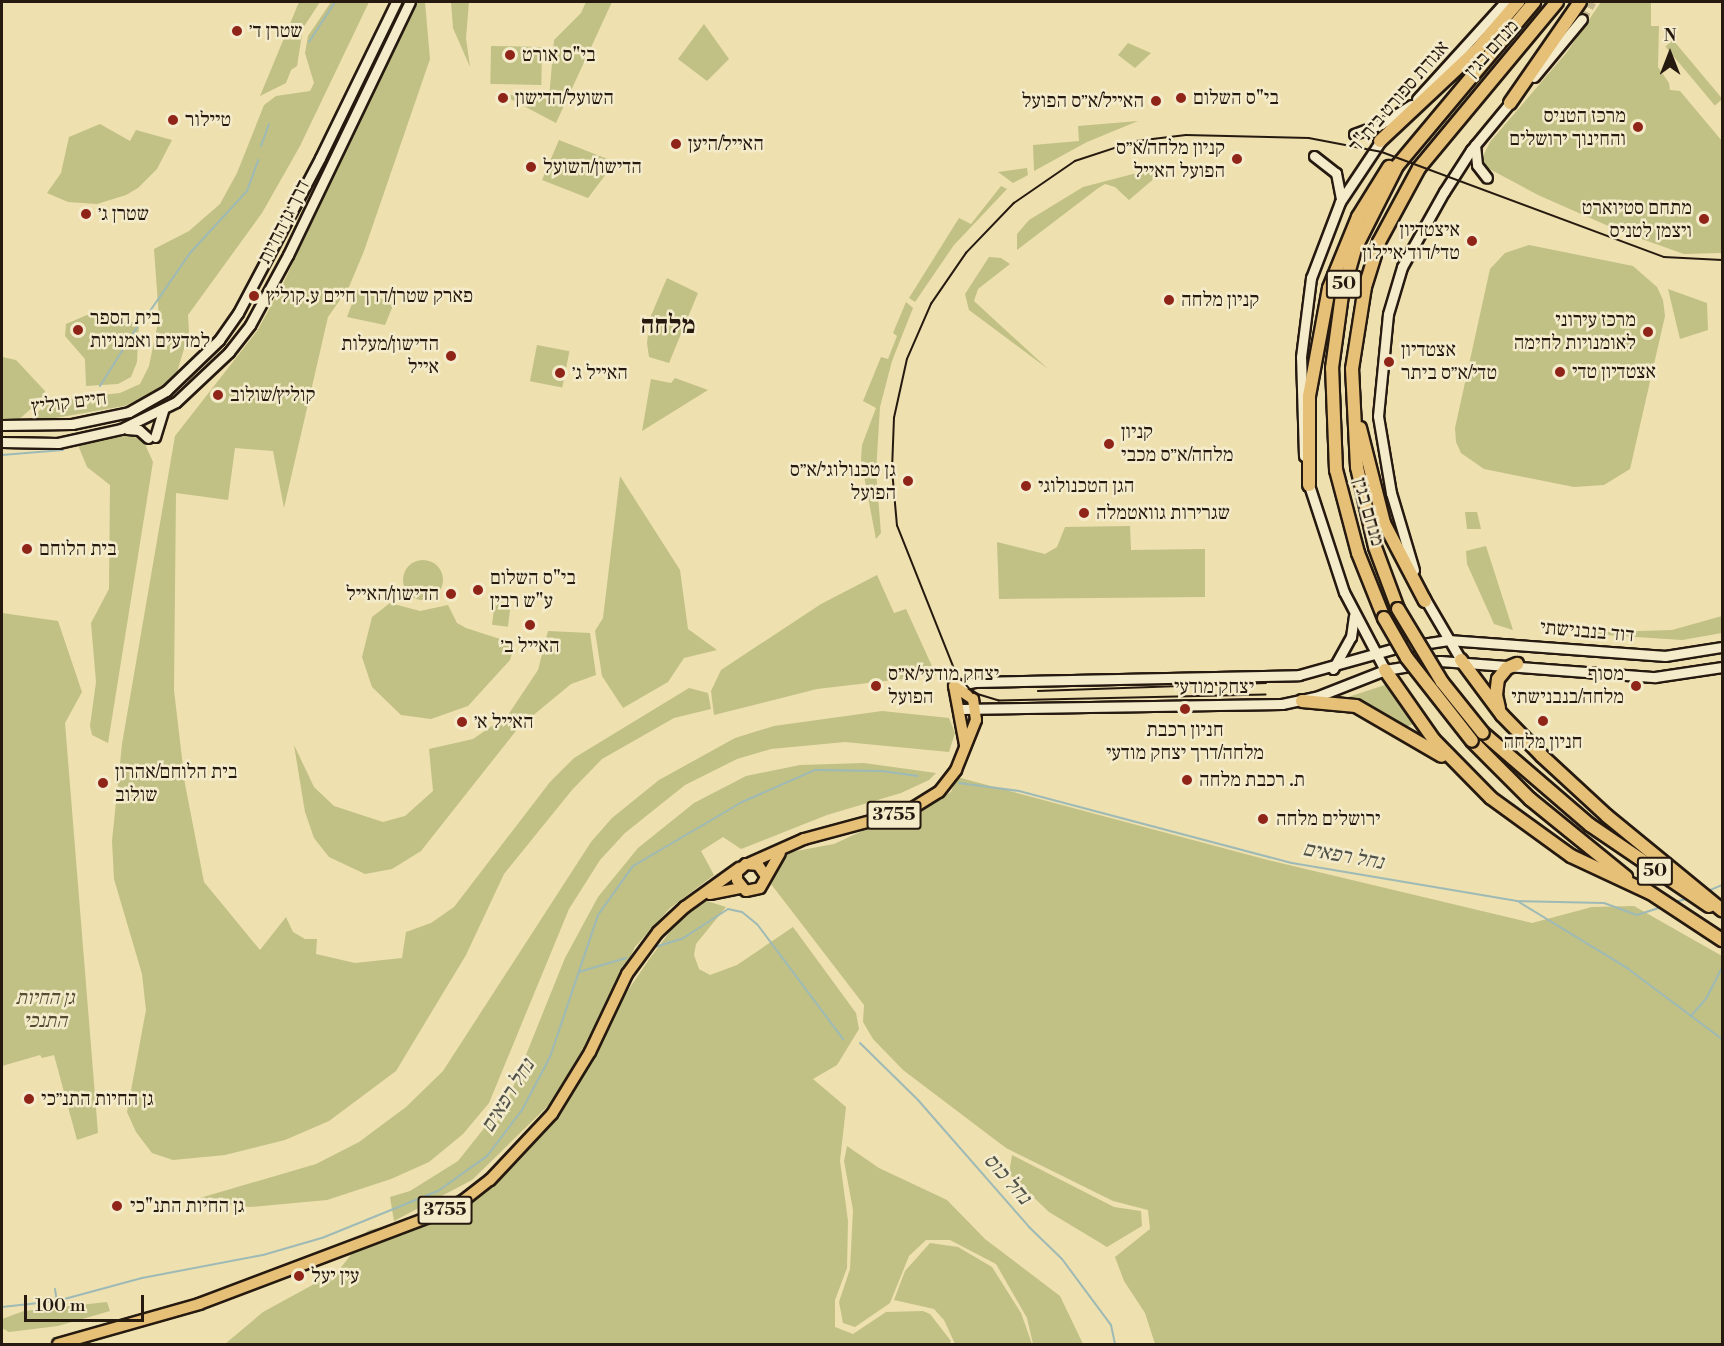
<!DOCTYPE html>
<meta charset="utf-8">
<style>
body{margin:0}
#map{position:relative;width:1724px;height:1346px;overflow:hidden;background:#eee0af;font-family:"Libre Bodoni","Frank Ruhl Libre",serif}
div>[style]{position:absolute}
.green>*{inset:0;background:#c1c085;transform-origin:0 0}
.round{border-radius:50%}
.stream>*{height:2px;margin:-1px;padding:0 1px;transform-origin:1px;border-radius:1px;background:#9ebab6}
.secondary-tunnel>*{height:9px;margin-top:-4.5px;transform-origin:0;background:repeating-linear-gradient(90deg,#c6b88f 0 9px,transparent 0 13.5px)}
.roads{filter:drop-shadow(2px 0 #261a10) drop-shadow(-2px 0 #261a10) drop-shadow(0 2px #261a10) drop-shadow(0 -2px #261a10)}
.secondary>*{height:9px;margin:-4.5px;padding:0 4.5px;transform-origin:4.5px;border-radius:4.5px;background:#f4ebcb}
.primary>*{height:10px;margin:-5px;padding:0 5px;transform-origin:5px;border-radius:5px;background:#e7c078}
.highway>*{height:12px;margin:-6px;padding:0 6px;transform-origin:6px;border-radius:6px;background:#e7c078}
.tram>*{height:1.5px;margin:-0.75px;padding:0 0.75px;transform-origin:0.75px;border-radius:0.75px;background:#261a10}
.bridges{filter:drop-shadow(2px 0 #261a10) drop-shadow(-2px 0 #261a10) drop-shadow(0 2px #261a10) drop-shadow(0 -2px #261a10)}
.highway-bridge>*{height:12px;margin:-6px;padding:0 6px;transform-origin:6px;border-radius:6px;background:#e7c078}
.dots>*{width:16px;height:16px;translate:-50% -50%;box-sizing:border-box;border:3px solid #f4ebcb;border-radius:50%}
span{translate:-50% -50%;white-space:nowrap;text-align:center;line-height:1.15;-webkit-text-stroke:5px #f4ebcb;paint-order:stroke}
.shield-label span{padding:2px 4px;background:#f4ebcb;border:2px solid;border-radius:4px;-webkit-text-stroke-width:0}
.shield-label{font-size:18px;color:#261a10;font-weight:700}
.poi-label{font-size:20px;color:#261a10}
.left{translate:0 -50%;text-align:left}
.right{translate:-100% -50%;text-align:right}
.street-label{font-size:20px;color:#261a10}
.park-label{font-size:20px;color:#544c33;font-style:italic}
.water-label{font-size:21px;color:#50524a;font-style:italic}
.district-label{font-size:26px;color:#261a10;font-weight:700}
.frame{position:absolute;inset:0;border:3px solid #261a10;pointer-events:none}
.north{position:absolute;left:1640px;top:24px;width:60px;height:60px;-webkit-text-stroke:4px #f4ebcb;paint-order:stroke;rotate:0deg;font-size:16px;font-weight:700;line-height:24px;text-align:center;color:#261a10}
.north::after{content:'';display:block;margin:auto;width:21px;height:27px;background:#261a10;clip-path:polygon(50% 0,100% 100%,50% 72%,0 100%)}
.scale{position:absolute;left:24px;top:1295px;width:120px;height:27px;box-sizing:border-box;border:3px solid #261a10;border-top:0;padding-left:8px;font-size:18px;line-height:21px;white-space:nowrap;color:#261a10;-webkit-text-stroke:4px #f4ebcb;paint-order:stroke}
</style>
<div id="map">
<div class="green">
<div style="clip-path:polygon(299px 2px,320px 2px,303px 28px,297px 66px,291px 70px,286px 83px,260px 96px)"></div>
<div style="clip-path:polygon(331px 2px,369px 2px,300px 146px,262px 213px,188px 315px,189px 332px,175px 379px,159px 391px,124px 406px,38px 421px,35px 415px,43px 407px,56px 400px,120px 393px,140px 384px,149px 366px,159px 318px,154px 249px,189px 231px,220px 204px,237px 173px,264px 105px,276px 96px,310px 91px,314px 83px,305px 53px,308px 36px)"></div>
<div style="clip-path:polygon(416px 2px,425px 2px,430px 59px,364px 251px,349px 287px,328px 317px,284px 508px,273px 451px,235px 448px,228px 500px,176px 493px,174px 690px,185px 784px,204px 882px,260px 950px,286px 917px,293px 932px,305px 939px,317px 939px,316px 954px,355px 963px,402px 958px,406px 932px,431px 923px,454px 907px,550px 782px,574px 758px,689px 688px,708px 693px,711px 709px,674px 718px,602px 759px,572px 790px,504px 874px,466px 955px,396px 1071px,329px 1121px,285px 1140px,225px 1155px,173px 1160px,152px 1153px,136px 1132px,127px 1112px,146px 1010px,142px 974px,114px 879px,112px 841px,122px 744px,175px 436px,257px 331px,281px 288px)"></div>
<div style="clip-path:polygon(451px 2px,469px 2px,466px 38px,470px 67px,453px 28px)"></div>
<div style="clip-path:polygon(586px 2px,612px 2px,556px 123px,501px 94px,549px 99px,554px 40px,581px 13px)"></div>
<div style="clip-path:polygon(1601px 2px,1651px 2px,1651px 26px,1659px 26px,1658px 67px,1669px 83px,1670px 90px,1680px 91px,1722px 141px,1722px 253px,1684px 254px,1622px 232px,1538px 195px,1484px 166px,1484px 154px,1490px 142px,1567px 52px)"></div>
<div style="clip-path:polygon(704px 24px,729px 59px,707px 81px,678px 59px)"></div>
<div style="left:1673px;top:40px;width:77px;height:10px;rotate:50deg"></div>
<div style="clip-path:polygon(1128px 43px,1151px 53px,1135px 68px,1118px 55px)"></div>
<div style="left:491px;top:46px;width:51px;height:38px;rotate:1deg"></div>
<div style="clip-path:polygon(1138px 121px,1087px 142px,1034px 171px,1033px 145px,1079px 141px,1078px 126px)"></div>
<div style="clip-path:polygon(100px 124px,130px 141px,136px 130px,172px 140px,157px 169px,138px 188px,126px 195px,97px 204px,68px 202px,47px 193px,61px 173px,69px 137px)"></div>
<div style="clip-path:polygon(559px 140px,615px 162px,588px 198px,542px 180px)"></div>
<div style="clip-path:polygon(1027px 168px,1028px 175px,1013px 183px,998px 172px)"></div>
<div style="clip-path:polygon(1163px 171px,1129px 200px,1115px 187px,1105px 184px,1097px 189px,1017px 250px,1017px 234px,1029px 220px,1083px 187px,1133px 174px)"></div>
<div style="clip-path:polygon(1001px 186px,1007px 189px,954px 245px,915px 302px,909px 298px,959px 218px,971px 224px)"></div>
<div style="clip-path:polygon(1529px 245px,1633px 266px,1657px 287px,1663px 300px,1665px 316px,1630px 469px,1604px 485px,1574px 487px,1484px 469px,1461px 453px,1456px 442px,1455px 428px,1490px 269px,1505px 253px)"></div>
<div style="clip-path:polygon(989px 257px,1001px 258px,1010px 264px,978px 289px,974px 301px,1048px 369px,969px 310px,965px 294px)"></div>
<div style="clip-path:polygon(667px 278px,698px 293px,669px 363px,649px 357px,647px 343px,650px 318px)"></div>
<div style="clip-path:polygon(1668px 289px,1707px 303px,1708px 330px,1680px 339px)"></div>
<div style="clip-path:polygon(357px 290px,394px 303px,385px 325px,347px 317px)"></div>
<div style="clip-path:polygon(906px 302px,913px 308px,892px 361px,880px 407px,876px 472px,881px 533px,876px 539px,861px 460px,862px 445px,876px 408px,863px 401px,881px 357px,888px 359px,897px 336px,893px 333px)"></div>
<div style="clip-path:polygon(87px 315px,111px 322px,139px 322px,137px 362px,131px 377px,118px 384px,86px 386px,85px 359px,65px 336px,66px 324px)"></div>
<div style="left:537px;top:345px;width:33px;height:37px;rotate:11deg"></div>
<div style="clip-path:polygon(2px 357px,16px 360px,45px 391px,42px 399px,16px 422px,2px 420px)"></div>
<div style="clip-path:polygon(675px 378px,708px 390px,642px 431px,651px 379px,671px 383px)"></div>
<div style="clip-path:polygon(131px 435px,144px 442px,153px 462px,108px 743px,92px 735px,90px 726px,96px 682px,91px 623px,109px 589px,110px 485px,87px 467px,78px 445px)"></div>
<div style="clip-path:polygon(620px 476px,680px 570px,688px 629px,717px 650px,684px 658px,668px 682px,623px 708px,602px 676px,595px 631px,603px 618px)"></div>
<div style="clip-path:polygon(1465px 512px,1477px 512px,1481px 529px,1467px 529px)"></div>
<div style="clip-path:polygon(1130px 526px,1131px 550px,1205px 549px,1205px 597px,999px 599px,997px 542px,1045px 554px,1057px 547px,1065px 527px)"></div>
<div style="clip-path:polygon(1486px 546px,1513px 630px,1494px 624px,1467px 564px,1466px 551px)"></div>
<div class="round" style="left:403px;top:560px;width:40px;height:40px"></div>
<div style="clip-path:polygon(877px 575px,894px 613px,906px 609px,936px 675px,817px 689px,714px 715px,711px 691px,721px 670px,821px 604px)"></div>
<div style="left:495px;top:601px;width:16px;height:24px;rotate:7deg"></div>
<div style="clip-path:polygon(390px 603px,420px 611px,448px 605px,457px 623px,466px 628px,515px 644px,510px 660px,468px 706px,431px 719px,401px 715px,372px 687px,362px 657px,372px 617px)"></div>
<div style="clip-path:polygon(2px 613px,58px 621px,82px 692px,65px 723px,98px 1133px,77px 1140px,54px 1055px,42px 1058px,40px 1055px,2px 1066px)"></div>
<div style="clip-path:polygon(1722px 616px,1722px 633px,1682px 640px,1574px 633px,1672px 630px)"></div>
<div style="clip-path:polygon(548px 631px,590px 633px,596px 675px,571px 684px,519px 727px,421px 851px,392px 869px,365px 874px,329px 857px,314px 838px,305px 812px,294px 745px,314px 787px,334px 806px,383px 822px,405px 816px,433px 791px,429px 749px,473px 739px,508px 715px,538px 670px)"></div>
<div style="clip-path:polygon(1385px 685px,1413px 724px,1407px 727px,1373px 706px,1348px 697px)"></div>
<div style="clip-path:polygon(882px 711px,949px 718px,955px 733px,949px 752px,845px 742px,771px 749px,737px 759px,685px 785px,625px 833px,600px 860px,569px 909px,489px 1103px,463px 1134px,429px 1162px,391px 1179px,327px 1200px,250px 1207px,193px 1200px,316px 1164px,359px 1142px,406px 1107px,443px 1071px,591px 842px,612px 818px,659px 780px,735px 738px,774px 726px)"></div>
<div style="clip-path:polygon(864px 763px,936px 773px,929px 780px,901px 793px,827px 815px,741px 849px,723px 837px,701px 851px,714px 875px,670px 908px,635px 947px,579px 1065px,557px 1097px,472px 1180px,394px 1221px,390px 1197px,410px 1191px,458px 1161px,509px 1097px,565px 958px,598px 897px,638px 848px,694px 803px,746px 776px,800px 765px)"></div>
<div style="clip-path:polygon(957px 777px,1264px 859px,1532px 923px,1592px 907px,1634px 906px,1722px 956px,1722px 1344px,1155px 1344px,1145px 1313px,1124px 1281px,1115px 1257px,1150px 1229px,1148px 1210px,1113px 1201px,1006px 1148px,903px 1070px,873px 1039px,863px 1022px,864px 1005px,771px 884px,782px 858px,791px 852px,834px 844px,871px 827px,914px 816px,951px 792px)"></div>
<div style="clip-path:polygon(707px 901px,726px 907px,696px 944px,694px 955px,699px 969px,710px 975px,737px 965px,793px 927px,856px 1013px,859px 1029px,837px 1065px,813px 1079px,846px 1107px,840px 1161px,848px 1221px,847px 1268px,835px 1300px,835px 1327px,853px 1334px,886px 1312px,923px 1311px,930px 1314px,951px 1341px,949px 1344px,225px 1344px,263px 1312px,338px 1271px,350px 1256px,353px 1242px,369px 1230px,401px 1223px,468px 1195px,504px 1168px,591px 1058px,620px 1002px,650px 958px,680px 918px)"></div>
<div style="clip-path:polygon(847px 1146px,879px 1168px,947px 1200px,985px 1239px,1060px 1296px,1083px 1344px,1033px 1344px,1027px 1318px,996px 1264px,950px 1240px,926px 1240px,909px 1256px,890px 1303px,855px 1327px,843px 1323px,839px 1302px,850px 1269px,853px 1210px,844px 1161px)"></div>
<div style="clip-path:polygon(1012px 1155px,1114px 1207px,1141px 1211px,1142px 1226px,1107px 1247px,1049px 1212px,1009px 1174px)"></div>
<div style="clip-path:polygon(930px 1243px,958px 1247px,992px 1267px,1021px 1313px,1032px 1344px,955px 1344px,944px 1320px,934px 1309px,894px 1300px,905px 1271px)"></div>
<div style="clip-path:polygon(107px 1302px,110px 1311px,58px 1326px,9px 1332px,2px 1328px,2px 1319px,24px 1311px)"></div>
</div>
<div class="stream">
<div style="left:309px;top:42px;width:48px;rotate:-57deg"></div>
<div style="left:261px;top:146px;width:23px;rotate:-70deg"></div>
<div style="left:150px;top:311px;width:70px;rotate:-55.4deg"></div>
<div style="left:190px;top:253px;width:84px;rotate:-47.4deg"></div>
<div style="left:247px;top:191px;width:33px;rotate:-70deg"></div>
<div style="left:100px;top:386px;width:70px;rotate:-57.9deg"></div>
<div style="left:2px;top:455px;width:61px;rotate:-4.7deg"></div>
<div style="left:959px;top:783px;width:61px;rotate:7.6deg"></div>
<div style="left:1019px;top:791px;width:282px;rotate:14.8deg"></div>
<div style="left:1292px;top:863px;width:227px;rotate:9.6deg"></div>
<div style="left:1516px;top:901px;width:88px;rotate:1.3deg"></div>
<div style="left:1604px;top:903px;width:35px;rotate:20deg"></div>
<div style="left:1637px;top:915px;width:26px;rotate:-18deg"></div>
<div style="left:1708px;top:891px;width:15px;rotate:-23deg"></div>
<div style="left:1519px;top:902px;width:127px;rotate:31.4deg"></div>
<div style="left:1627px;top:968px;width:119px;rotate:36.8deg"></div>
<div style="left:1673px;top:903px;width:16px;rotate:-18deg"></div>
<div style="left:655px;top:947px;width:28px;rotate:-17deg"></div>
<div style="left:682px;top:939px;width:55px;rotate:-33.1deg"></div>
<div style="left:728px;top:909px;width:14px;rotate:12deg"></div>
<div style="left:742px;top:912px;width:19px;rotate:39deg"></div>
<div style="left:757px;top:924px;width:144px;rotate:53.2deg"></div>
<div style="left:579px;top:972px;width:49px;rotate:-16.6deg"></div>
<div style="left:1691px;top:1016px;width:23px;rotate:-49deg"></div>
<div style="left:1706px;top:999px;width:36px;rotate:-63deg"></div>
<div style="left:860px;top:1043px;width:81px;rotate:44.5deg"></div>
<div style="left:918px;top:1100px;width:169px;rotate:48.8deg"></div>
<div style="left:1029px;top:1227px;width:46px;rotate:44.1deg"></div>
<div style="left:1062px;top:1259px;width:82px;rotate:53.4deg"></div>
<div style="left:1111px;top:1325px;width:19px;rotate:78deg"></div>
<div style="left:55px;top:1289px;width:12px;rotate:81deg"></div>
<div style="left:2px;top:1307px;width:55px;rotate:-6.2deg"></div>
<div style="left:57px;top:1301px;width:88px;rotate:-15.1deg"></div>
<div style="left:142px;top:1278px;width:123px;rotate:-10.8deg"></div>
<div style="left:263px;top:1255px;width:61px;rotate:-16.1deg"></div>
<div style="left:322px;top:1238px;width:125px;rotate:-22.1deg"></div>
<div style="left:438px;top:1191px;width:60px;rotate:-35.5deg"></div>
<div style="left:487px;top:1156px;width:58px;rotate:-52.7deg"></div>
<div style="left:522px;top:1110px;width:60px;rotate:-62.2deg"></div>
<div style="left:550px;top:1057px;width:150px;rotate:-71.3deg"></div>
<div style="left:598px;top:915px;width:60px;rotate:-54.5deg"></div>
<div style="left:633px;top:866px;width:126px;rotate:-30.4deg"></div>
<div style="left:742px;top:802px;width:80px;rotate:-23.7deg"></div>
<div style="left:815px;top:770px;width:67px;rotate:0.9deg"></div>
<div style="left:882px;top:771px;width:36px;rotate:8deg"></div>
</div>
<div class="secondary-tunnel">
<div style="left:1582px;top:19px;width:20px;rotate:-60deg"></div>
</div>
<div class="roads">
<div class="secondary">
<div style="left:1534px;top:77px;width:75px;rotate:-50.4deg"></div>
<div style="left:1417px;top:99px;width:131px;rotate:-47.8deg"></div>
<div style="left:1354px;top:134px;width:29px;rotate:-20deg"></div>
<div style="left:1381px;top:124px;width:36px;rotate:-32deg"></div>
<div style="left:1475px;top:145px;width:20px;rotate:84deg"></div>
<div style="left:1477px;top:165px;width:16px;rotate:52deg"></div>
<div style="left:1314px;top:156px;width:28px;rotate:38deg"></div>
<div style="left:1336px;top:173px;width:26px;rotate:79deg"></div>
<div style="left:2px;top:425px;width:70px;rotate:-0.8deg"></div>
<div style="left:72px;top:424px;width:58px;rotate:-11.9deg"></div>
<div style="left:129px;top:412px;width:43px;rotate:-29.6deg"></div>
<div style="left:166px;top:391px;width:74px;rotate:-43.9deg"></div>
<div style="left:219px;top:340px;width:33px;rotate:-55deg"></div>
<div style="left:238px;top:313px;width:175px;rotate:-62.1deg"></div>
<div style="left:320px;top:158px;width:174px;rotate:-64deg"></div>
<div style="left:127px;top:429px;width:12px;rotate:5deg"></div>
<div style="left:139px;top:430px;width:12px;rotate:42deg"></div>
<div style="left:155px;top:437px;width:28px;rotate:-73deg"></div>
<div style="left:2px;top:442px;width:56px;rotate:1deg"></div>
<div style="left:58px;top:443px;width:65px;rotate:-12.5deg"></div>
<div style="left:121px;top:429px;width:61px;rotate:-26.1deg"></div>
<div style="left:176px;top:402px;width:73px;rotate:-43.3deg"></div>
<div style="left:229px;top:352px;width:34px;rotate:-52deg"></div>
<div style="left:250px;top:325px;width:80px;rotate:-61.5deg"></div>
<div style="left:288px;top:255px;width:281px;rotate:-64.3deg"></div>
<div style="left:1304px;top:456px;width:99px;rotate:-91.7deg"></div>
<div style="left:1301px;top:357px;width:80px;rotate:-82.8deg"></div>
<div style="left:1311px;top:278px;width:81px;rotate:-69.1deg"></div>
<div style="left:1340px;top:202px;width:79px;rotate:-56.3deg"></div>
<div style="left:1307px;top:479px;width:119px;rotate:71.9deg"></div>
<div style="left:1344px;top:592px;width:88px;rotate:62.3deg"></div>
<div style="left:1414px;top:570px;width:80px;rotate:-106.6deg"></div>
<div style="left:1391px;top:493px;width:78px;rotate:-99.6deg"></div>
<div style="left:1378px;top:416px;width:102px;rotate:-84.4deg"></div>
<div style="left:1388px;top:314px;width:49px;rotate:-73.4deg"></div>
<div style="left:1402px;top:267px;width:86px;rotate:-60.8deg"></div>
<div style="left:1444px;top:192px;width:50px;rotate:-57.3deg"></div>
<div style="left:1471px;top:150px;width:67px;rotate:-50.4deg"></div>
<div style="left:1424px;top:597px;width:73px;rotate:59.6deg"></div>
<div style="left:1333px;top:669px;width:37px;rotate:-61deg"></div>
<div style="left:1351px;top:637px;width:21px;rotate:-82deg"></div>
<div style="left:954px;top:686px;width:21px;rotate:-11deg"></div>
<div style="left:975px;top:682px;width:324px;rotate:-1.2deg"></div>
<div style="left:1299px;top:675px;width:101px;rotate:-15.6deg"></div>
<div style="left:1396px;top:648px;width:53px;rotate:-8.7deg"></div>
<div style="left:1448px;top:640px;width:218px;rotate:4.2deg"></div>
<div style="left:1665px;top:656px;width:58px;rotate:-9deg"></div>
<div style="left:961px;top:709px;width:321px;rotate:-0.9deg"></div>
<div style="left:1282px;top:704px;width:35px;rotate:-12deg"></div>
<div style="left:1316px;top:697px;width:74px;rotate:-21.4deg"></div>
<div style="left:1385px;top:670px;width:56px;rotate:-9.3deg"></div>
<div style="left:1440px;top:661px;width:216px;rotate:4.3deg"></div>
<div style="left:1655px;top:677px;width:68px;rotate:-8.5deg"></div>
</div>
<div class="primary">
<div style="left:954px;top:686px;width:60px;rotate:79.4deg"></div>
<div style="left:750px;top:863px;width:59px;rotate:-24deg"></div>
<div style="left:804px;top:839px;width:108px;rotate:-15.1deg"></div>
<div style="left:908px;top:811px;width:36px;rotate:-32deg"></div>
<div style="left:939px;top:792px;width:28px;rotate:-52deg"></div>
<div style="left:956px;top:770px;width:54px;rotate:-68.2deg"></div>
<div style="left:976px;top:720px;width:21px;rotate:-98deg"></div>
<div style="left:973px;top:699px;width:23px;rotate:-146deg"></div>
<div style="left:765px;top:875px;width:12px;rotate:-125deg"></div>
<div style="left:758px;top:865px;width:12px;rotate:-175deg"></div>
<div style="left:746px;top:864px;width:12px;rotate:138deg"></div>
<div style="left:737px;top:872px;width:8px;rotate:90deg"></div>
<div style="left:737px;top:880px;width:14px;rotate:51deg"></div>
<div style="left:746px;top:891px;width:14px;rotate:-12deg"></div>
<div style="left:760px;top:888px;width:40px;rotate:-60.3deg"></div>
<div style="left:710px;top:894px;width:33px;rotate:-11deg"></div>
<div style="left:58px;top:1344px;width:147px;rotate:-15.8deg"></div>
<div style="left:199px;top:1304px;width:252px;rotate:-20.7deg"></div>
<div style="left:435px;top:1215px;width:33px;rotate:-27deg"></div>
<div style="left:464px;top:1200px;width:33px;rotate:-38deg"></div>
<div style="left:490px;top:1180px;width:91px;rotate:-46.8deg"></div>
<div style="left:552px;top:1114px;width:73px;rotate:-58.5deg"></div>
<div style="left:590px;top:1052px;width:86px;rotate:-64.6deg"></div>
<div style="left:627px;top:974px;width:52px;rotate:-53.6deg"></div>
<div style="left:658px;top:932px;width:37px;rotate:-43deg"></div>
<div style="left:685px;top:907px;width:67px;rotate:-35.8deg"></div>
</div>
<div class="highway">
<div style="left:1510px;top:103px;width:123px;rotate:-55.3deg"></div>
<div style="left:1380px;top:141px;width:132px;rotate:-43.2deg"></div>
<div style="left:1476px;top:51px;width:65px;rotate:-49.4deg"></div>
<div style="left:1360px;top:428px;width:98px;rotate:75.8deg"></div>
<div style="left:1384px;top:523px;width:88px;rotate:62.3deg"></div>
<div style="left:1309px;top:485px;width:89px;rotate:-90deg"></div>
<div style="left:1309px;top:396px;width:110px;rotate:-79.5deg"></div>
<div style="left:1329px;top:288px;width:77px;rotate:-67.8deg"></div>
<div style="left:1358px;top:217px;width:59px;rotate:-58.2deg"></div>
<div style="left:1398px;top:609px;width:66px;rotate:-110.4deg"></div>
<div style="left:1375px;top:547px;width:82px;rotate:-102.7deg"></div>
<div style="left:1357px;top:467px;width:98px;rotate:-92.9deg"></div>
<div style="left:1352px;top:369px;width:83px;rotate:-81deg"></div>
<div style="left:1365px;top:287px;width:47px;rotate:-72.7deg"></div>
<div style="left:1379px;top:242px;width:84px;rotate:-61.6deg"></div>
<div style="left:1419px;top:168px;width:216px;rotate:-50.3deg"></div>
<div style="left:1384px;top:618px;width:70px;rotate:-111.8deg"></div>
<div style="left:1358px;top:553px;width:86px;rotate:-104.8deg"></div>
<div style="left:1336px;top:470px;width:102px;rotate:-92.2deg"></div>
<div style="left:1332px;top:368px;width:74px;rotate:-82.2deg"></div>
<div style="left:1342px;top:295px;width:48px;rotate:-74.2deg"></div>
<div style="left:1355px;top:249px;width:93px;rotate:-63.2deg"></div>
<div style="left:1397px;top:166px;width:214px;rotate:-50.1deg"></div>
<div style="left:1461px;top:660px;width:69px;rotate:53.3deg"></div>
<div style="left:1502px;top:715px;width:57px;rotate:45.7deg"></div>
<div style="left:1542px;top:756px;width:88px;rotate:42.7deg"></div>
<div style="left:1607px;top:816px;width:149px;rotate:39.3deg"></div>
<div style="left:1385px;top:670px;width:85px;rotate:55deg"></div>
<div style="left:1434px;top:740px;width:81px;rotate:45.5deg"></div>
<div style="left:1491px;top:798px;width:99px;rotate:35.9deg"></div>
<div style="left:1571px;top:856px;width:87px;rotate:25.1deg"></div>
<div style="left:1302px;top:701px;width:54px;rotate:5.3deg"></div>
<div style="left:1356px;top:706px;width:99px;rotate:30.2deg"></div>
<div style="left:1499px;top:708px;width:13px;rotate:-103deg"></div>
<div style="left:1496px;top:695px;width:16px;rotate:-83deg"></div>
<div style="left:1498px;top:679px;width:14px;rotate:-51deg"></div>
<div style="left:1507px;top:668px;width:11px;rotate:-22deg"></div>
<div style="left:1483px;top:733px;width:141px;rotate:40.7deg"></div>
<div style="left:1590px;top:825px;width:144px;rotate:34.2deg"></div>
<div style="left:1472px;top:741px;width:82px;rotate:45deg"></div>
<div style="left:1530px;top:799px;width:124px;rotate:39.1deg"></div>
<div style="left:1643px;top:888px;width:95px;rotate:33.4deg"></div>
</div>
</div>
<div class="tram">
<div style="left:1038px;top:691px;width:228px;rotate:-2deg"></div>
<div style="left:1266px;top:695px;width:267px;rotate:178.7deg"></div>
<div style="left:999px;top:701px;width:27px;rotate:-163deg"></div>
<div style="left:973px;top:693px;width:25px;rotate:-132deg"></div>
<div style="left:956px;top:674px;width:159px;rotate:-111.7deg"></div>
<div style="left:897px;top:526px;width:56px;rotate:-95.1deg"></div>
<div style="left:892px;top:470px;width:52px;rotate:-87.8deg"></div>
<div style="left:894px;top:418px;width:60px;rotate:-77.6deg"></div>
<div style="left:907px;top:359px;width:60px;rotate:-66.4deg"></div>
<div style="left:931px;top:304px;width:62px;rotate:-55.5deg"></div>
<div style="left:966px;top:253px;width:69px;rotate:-46.2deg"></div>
<div style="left:1014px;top:203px;width:74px;rotate:-34.5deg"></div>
<div style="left:1075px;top:161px;width:64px;rotate:-18.2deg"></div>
<div style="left:1136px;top:141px;width:50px;rotate:-6.8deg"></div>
<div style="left:1186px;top:135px;width:123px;rotate:1.4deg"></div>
<div style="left:1309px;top:138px;width:74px;rotate:10.9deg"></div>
<div style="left:1382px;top:152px;width:301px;rotate:20.4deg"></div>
<div style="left:1664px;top:257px;width:58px;rotate:3deg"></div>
</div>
<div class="bridges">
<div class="highway-bridge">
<div style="left:1398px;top:609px;width:85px;rotate:58.9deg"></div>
<div style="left:1442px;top:682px;width:65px;rotate:51.2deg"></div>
<div style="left:1384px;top:618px;width:46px;rotate:60.1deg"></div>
<div style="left:1407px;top:658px;width:105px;rotate:51.9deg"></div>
</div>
</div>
<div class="dots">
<div style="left:237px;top:31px;background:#8f2418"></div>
<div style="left:510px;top:55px;background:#8f2418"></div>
<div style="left:503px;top:98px;background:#8f2418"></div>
<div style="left:1181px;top:98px;background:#8f2418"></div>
<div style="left:1156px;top:101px;background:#8f2418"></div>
<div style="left:173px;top:120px;background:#8f2418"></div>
<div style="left:1638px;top:127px;background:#8f2418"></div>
<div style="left:676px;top:144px;background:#8f2418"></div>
<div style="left:1237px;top:159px;background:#8f2418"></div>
<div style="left:531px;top:167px;background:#8f2418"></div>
<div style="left:86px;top:214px;background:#8f2418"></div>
<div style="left:1704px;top:219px;background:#8f2418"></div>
<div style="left:1472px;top:241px;background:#8f2418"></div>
<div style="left:254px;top:296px;background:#8f2418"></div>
<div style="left:1169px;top:300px;background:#8f2418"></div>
<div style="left:78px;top:330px;background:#8f2418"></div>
<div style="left:1648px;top:332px;background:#8f2418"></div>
<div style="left:451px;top:356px;background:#8f2418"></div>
<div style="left:1389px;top:362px;background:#8f2418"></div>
<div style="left:1560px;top:372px;background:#8f2418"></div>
<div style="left:560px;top:373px;background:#8f2418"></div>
<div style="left:218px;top:395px;background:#8f2418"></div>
<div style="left:1109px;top:444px;background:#8f2418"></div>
<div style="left:908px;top:481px;background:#8f2418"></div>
<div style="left:1026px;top:486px;background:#8f2418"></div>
<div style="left:1084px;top:513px;background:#8f2418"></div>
<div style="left:27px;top:549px;background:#8f2418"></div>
<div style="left:478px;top:590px;background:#8f2418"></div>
<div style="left:451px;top:594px;background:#8f2418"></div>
<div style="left:530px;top:625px;background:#8f2418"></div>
<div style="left:876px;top:686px;background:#8f2418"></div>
<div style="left:1636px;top:686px;background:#8f2418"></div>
<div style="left:1185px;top:709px;background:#8f2418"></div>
<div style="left:1543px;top:721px;background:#8f2418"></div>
<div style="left:462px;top:722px;background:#8f2418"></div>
<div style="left:1187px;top:780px;background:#8f2418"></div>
<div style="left:103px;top:783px;background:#8f2418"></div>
<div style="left:1263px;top:819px;background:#8f2418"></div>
<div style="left:29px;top:1099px;background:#8f2418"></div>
<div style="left:117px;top:1206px;background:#8f2418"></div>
<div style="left:299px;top:1276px;background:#8f2418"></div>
</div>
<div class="shield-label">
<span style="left:1344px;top:284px">50</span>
<span style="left:894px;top:815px">3755</span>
<span style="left:1655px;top:871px">50</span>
<span style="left:445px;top:1210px">3755</span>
</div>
<div class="poi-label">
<span class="left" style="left:249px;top:31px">שטרן ד׳</span>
<span class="left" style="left:522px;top:55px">בי"ס אורט</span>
<span class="left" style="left:515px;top:98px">השועל/הדישון</span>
<span class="left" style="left:1193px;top:98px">בי"ס השלום</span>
<span class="right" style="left:1144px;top:101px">האייל/א״ס הפועל</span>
<span class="right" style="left:1626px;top:128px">מרכז הטניס<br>והחינוך ירושלים</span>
<span class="left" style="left:185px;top:120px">טיילור</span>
<span class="left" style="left:688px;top:144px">האייל/היען</span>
<span class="right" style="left:1225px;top:160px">קניון מלחה/א״ס<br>הפועל האייל</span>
<span class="left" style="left:543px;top:167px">הדישון/השועל</span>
<span class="right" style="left:1692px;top:220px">מתחם סטיוארט<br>ויצמן לטניס</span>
<span class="left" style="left:98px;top:214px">שטרן ג׳</span>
<span class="right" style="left:1460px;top:242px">איצטדיון<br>טדי/דוד איילון</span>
<span class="left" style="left:266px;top:296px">פארק שטרן/דרך חיים ע.קוליץ</span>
<span class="left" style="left:1181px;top:300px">קניון מלחה</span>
<span class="left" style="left:90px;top:330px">בית הספר<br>למדעים ואמנויות</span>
<span class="right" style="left:1636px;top:332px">מרכז עירוני<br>לאומנויות לחימה</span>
<span class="right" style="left:439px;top:356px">הדישון/מעלות<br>אייל</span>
<span class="left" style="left:1401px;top:362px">אצטדיון<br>טדי/א״ס ביתר</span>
<span class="left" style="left:1572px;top:372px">אצטדיון טדי</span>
<span class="left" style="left:572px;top:373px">האייל ג׳</span>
<span class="left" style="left:230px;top:395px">קוליץ/שולוב</span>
<span class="left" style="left:1121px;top:444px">קניון<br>מלחה/א״ס מכבי</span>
<span class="right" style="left:896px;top:482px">גן טכנולוגי/א״ס<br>הפועל</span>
<span class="left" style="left:1038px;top:486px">הגן הטכנולוגי</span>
<span class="left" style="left:1096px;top:513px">שגרירות גוואטמלה</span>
<span class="left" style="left:39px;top:549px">בית הלוחם</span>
<span class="left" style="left:490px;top:590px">בי"ס השלום<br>ע"ש רבין</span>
<span class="right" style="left:439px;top:594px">הדישון/האייל</span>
<span style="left:530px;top:646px">האייל ב׳</span>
<span class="left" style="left:888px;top:686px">יצחק מודעי/א״ס<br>הפועל</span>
<span class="right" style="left:1624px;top:686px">מסוף<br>מלחה/בנבנישתי</span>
<span class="left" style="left:474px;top:722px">האייל א׳</span>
<span style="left:1185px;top:742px">חניון רכבת<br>מלחה/דרך יצחק מודעי</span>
<span style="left:1543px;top:742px">חניון מלחה</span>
<span class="left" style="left:115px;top:784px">בית הלוחם/אהרון<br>שולוב</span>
<span class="left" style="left:1199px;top:780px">ת. רכבת מלחה</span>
<span class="left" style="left:1276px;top:819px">ירושלים מלחה</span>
<span class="left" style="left:41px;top:1099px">גן החיות התנ״כי</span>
<span class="left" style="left:130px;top:1206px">גן החיות התנ"כי</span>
<span class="left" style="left:311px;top:1276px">עין יעל</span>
</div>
<div class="street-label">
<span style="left:1492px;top:49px;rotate:-48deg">מנחם בגין</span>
<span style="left:1399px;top:97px;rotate:-49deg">אגודת ספורט בית"ר</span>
<span style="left:284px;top:222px;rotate:-63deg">דרך גן החיות</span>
<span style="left:69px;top:403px;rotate:-7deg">חיים קוליץ</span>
<span style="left:1368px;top:512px;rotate:74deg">מנחם בגין</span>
<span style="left:1587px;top:632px;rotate:5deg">דוד בנבנישתי</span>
<span style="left:1214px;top:687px">יצחק מודעי</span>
</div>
<div class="park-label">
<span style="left:45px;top:1010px">גן החיות<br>התנכי</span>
</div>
<div class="water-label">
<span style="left:1343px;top:856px;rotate:10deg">נחל רפאים</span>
<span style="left:508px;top:1096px;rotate:-58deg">נחל רפאים</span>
<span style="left:1007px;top:1179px;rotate:49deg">נחל כוס</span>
</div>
<div class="district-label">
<span style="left:668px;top:326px">מלחה</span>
</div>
<div class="frame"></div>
<div class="north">N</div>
<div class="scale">100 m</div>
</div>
